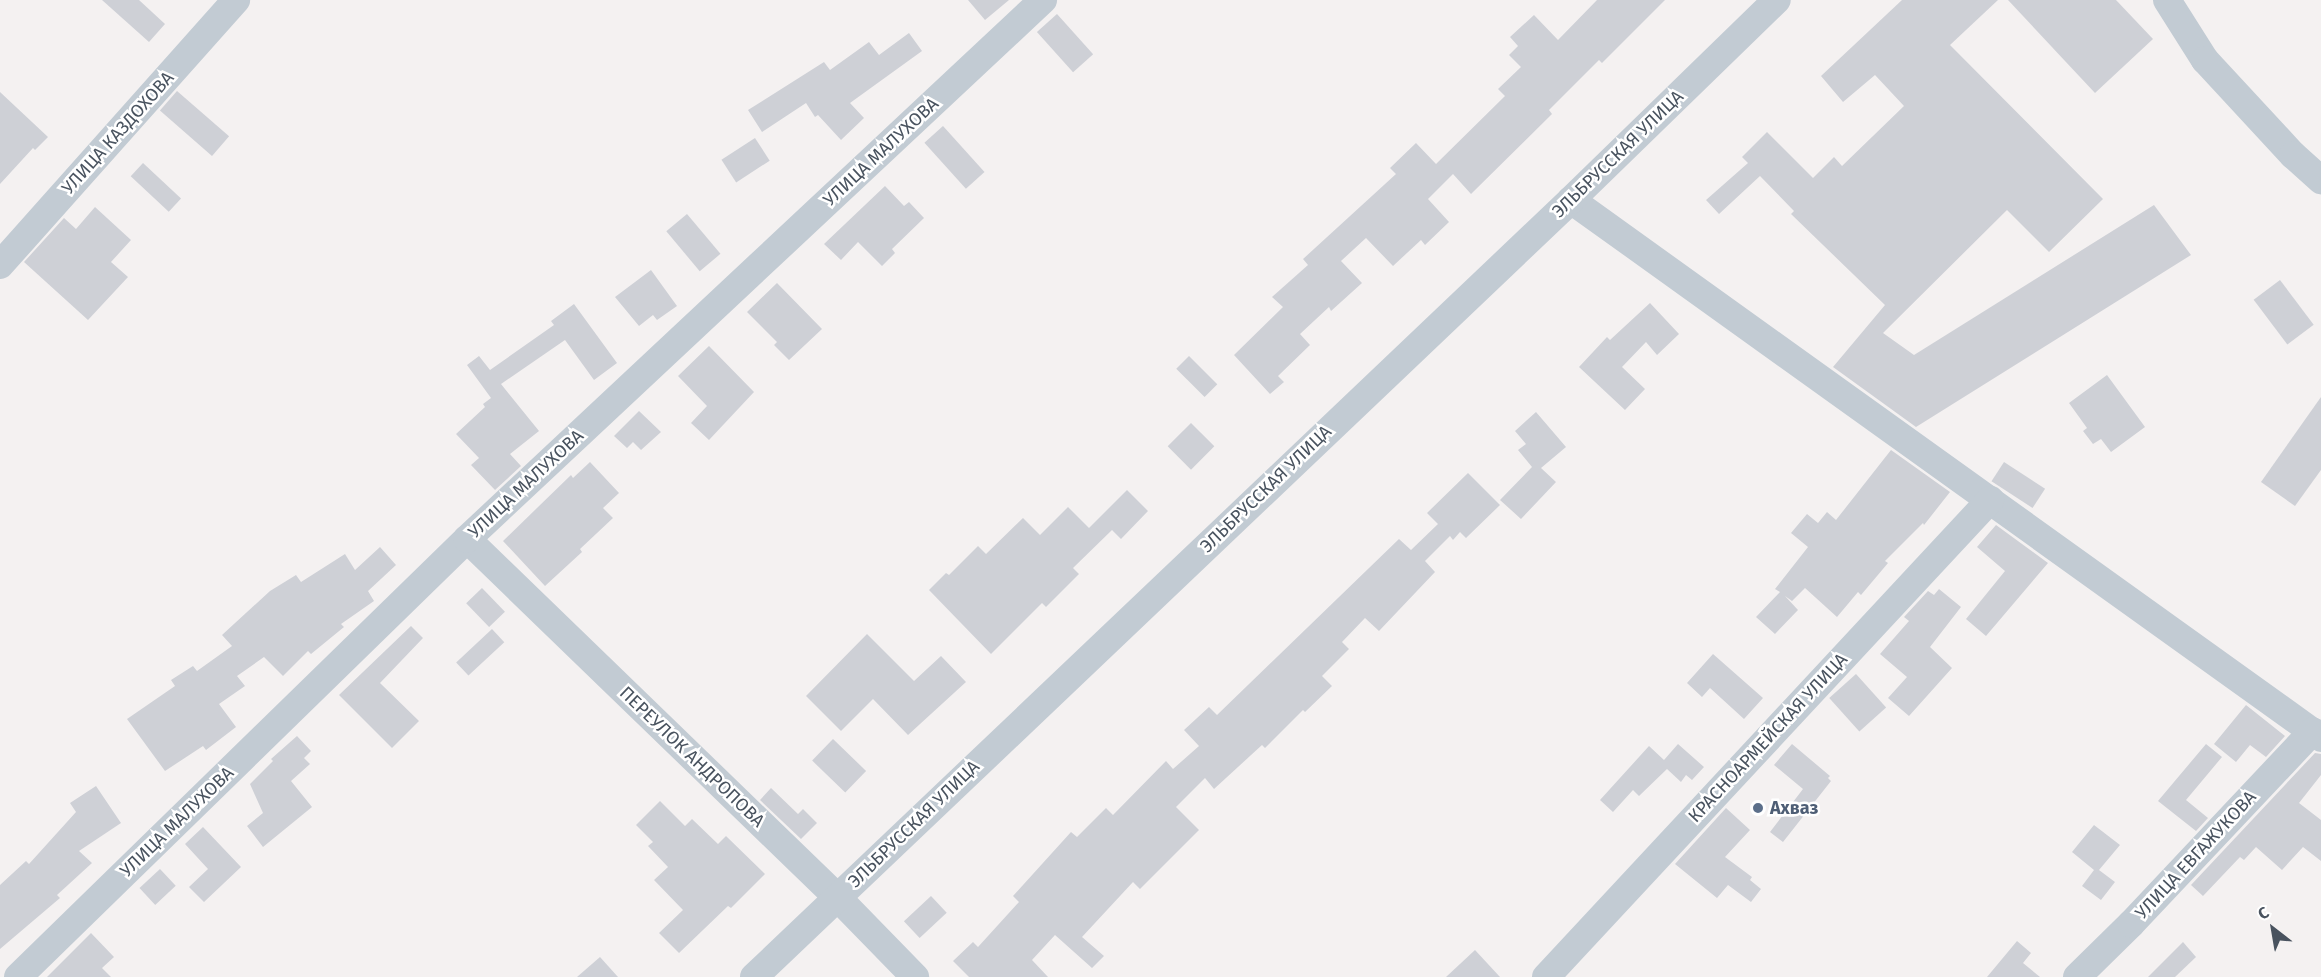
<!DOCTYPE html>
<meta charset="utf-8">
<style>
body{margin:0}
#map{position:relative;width:2321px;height:977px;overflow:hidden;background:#f4f1f1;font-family:"Fira Sans",sans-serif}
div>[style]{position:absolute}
.building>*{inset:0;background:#ced0d6;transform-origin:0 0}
.minor>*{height:28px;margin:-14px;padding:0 14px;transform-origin:14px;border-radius:14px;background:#c2cbd3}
.dots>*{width:16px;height:16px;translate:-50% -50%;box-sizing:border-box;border:3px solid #fff;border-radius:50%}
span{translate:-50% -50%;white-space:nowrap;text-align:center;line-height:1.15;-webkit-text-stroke:5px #fff;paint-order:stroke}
.street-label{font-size:18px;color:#49535f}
.service-label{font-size:18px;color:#4e5e75;font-weight:700}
.left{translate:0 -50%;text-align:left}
.north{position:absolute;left:2243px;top:899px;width:60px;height:60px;-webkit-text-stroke:4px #fff;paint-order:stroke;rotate:329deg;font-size:16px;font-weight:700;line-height:24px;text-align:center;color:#49535f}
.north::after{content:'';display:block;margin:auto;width:21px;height:27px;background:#49535f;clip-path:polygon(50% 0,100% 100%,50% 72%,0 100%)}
</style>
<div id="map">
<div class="building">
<div style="clip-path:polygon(102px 0,139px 0,165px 24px,149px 42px)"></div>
<div style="clip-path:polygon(968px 0,1009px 0,985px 20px)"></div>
<div style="clip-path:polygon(1597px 0,1665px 0,1602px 63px,1599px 60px,1549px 110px,1552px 114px,1471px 194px,1453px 174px,1428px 199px,1449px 222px,1425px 245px,1421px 240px,1393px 266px,1366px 238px,1341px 261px,1362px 283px,1331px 311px,1329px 307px,1300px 334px,1310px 345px,1278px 376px,1284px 382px,1270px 394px,1234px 355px,1283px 307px,1272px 297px,1308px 265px,1303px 259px,1396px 174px,1390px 168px,1416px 143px,1436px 164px,1505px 96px,1498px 89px,1521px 67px,1509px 55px,1518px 46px,1510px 37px,1534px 15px,1558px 40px)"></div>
<div style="clip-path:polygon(1902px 0,1998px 0,1950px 45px,2103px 199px,2049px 252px,2007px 210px,1883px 333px,1914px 355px,2154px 205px,2191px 255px,1916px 427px,1833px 367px,1885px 305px,1791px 214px,1794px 211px,1760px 176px,1719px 214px,1706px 200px,1748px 163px,1742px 157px,1767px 132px,1813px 178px,1834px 157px,1842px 166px,1904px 106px,1875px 75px,1843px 102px,1821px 76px)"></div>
<div style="clip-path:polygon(2008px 0,2116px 0,2153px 39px,2095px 93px)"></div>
<div style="left:1057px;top:14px;width:54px;height:27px;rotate:48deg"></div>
<div style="clip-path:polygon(909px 33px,922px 51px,850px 103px,864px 118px,841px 140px,818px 115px,815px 117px,806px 103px,762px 132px,748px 110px,824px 62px,830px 70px,869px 42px,879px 55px)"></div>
<div style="left:177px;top:91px;width:69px;height:26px;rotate:41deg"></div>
<div style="clip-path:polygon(0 92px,48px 137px,35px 150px,33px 148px,0 184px)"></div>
<div style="left:943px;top:126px;width:62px;height:25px;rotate:48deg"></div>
<div style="left:755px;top:138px;width:27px;height:40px;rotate:57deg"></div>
<div style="left:143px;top:163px;width:52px;height:18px;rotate:43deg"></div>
<div style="clip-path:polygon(885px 186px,904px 206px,909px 202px,924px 218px,892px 249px,895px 253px,882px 266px,858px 242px,841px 260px,824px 244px)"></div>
<div style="clip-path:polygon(95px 207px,131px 240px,111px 262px,128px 277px,88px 320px,24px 262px,64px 218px,76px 229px)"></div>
<div style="left:687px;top:214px;width:52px;height:27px;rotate:50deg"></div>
<div style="clip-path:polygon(651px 270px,677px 306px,657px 320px,653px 315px,639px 326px,615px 297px)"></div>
<div style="left:2280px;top:280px;width:56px;height:33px;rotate:53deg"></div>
<div style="clip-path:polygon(777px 283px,822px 329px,789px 360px,774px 345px,777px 342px,747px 312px)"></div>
<div style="clip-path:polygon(1650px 303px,1679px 334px,1657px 355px,1646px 342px,1622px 367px,1645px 389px,1625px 410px,1579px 367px,1607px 337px,1610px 340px)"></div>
<div style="clip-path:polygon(574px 304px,617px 363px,594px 380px,565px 340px,501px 384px,539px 431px,510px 454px,521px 466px,495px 490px,471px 465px,479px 458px,456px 434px,485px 407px,483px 404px,491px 398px,467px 365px,479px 356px,490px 370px,554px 325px,551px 321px)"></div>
<div style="clip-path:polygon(709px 346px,754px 392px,709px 440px,691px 423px,707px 406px,678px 376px)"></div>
<div style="left:1189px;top:356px;width:40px;height:18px;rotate:45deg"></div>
<div style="clip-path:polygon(2107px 375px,2145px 427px,2111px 452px,2101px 439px,2093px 444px,2083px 431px,2087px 428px,2069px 403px)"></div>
<div style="clip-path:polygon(2321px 397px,2321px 470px,2295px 506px,2261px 482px)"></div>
<div style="clip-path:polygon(639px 411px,661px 432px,641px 450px,633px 442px,627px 448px,614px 436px)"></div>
<div style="clip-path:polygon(1536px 412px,1566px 447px,1541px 468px,1556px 482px,1521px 519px,1500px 500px,1532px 467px,1518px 450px,1526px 444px,1515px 431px)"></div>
<div style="left:1191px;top:423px;width:33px;height:33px;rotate:45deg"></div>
<div style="clip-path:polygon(1891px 450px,1950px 492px,1924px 525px,1923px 523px,1885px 561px,1888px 563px,1861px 595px,1858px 592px,1837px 617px,1805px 588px,1792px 601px,1785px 596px,1798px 610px,1775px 634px,1756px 617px,1780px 592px,1775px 589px,1808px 547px,1791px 533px,1807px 514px,1818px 523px,1827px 512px,1836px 520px)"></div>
<div style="clip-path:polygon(590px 462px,619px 493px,603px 508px,613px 518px,580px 549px,582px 552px,545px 586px,503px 541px,571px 475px,573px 478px)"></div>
<div style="left:2004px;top:462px;width:49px;height:23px;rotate:33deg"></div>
<div style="clip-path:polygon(1468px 473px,1500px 505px,1466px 538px,1460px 532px,1453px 540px,1450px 536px,1425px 561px,1435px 572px,1379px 631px,1365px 618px,1342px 642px,1349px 649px,1322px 676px,1332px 686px,1305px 712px,1303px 710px,1265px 748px,1262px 745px,1214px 789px,1205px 778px,1176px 807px,1199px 830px,1140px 889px,1133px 882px,1082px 937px,1104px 956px,1092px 968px,1055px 935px,1032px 960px,1048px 977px,969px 977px,953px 961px,973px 942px,978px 947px,1019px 902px,1013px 896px,1071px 832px,1077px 837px,1106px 808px,1113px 815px,1166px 761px,1173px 769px,1199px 746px,1184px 730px,1209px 707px,1217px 715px,1399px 539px,1411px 550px,1438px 524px,1427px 513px)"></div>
<div style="clip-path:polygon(1127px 490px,1148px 511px,1121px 539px,1112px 530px,1073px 568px,1079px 574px,1046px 607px,1042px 603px,991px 654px,929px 590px,946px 573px,949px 575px,978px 546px,986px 554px,1023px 518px,1040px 535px,1068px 507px,1089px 528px)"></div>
<div style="clip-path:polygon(1996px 525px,2048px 563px,1986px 636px,1966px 619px,2005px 571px,1977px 547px)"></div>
<div style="clip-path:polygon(380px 547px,396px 565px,368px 591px,374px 601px,341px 624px,344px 627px,311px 654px,308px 651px,283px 676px,264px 657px,237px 676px,245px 686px,219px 704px,236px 727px,206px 750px,203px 746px,165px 771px,127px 719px,175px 686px,171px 680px,193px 666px,197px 671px,232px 646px,222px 635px,270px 591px,296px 575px,301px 582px,345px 554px,355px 570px)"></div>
<div style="left:482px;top:588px;width:33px;height:22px;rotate:46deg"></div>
<div style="clip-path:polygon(1939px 589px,1961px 607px,1930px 647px,1952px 668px,1909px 716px,1888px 698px,1907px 677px,1880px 654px,1909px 621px,1904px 617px,1928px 591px,1934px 595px)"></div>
<div style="clip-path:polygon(411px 626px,423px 638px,380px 683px,419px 721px,392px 748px,339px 695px)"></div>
<div style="left:492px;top:629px;width:18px;height:49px;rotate:47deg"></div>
<div style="clip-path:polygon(867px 634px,914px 681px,941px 656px,966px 682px,908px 735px,873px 699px,841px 731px,806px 696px)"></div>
<div style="clip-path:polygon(1713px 654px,1763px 698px,1744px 719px,1710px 688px,1702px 697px,1687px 683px)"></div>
<div style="left:1856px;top:674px;width:45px;height:36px;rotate:48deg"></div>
<div style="clip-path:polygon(2246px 705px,2285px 736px,2266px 757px,2250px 745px,2236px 762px,2214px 744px)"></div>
<div style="clip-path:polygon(297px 736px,311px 751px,304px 758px,310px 764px,291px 781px,312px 807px,263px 847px,247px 826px,263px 813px,250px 784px,273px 761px,271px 759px)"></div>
<div style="left:833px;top:739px;width:46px;height:30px;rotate:44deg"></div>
<div style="clip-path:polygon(1678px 744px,1704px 767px,1692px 780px,1686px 775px,1681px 782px,1667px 769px,1639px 796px,1633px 790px,1613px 812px,1600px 800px,1649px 746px,1664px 760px)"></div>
<div style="clip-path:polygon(1792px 744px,1830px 776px,1828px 778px,1831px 781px,1783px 842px,1770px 832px,1803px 789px,1774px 765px)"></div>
<div style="clip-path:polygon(2206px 744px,2222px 757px,2186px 800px,2208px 818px,2196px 831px,2158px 801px)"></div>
<div style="clip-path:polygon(2315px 753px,2321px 754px,2321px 775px,2299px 803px,2321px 820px,2321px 861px,2303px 847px,2282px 870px,2256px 847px,2244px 860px,2240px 857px,2203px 896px,2191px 885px)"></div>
<div style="clip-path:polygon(96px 786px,121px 823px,79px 851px,92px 863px,57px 895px,60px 898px,0 949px,0 885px,26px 861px,29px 864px,76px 812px,70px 803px)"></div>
<div style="clip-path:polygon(771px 788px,798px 814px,803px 809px,817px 823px,801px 839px,760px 800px)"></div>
<div style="clip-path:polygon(660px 801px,685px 826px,692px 819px,718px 844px,726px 836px,765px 874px,731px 908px,728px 906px,679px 953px,659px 933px,683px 910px,654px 880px,668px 867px,648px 846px,653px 842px,636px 825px)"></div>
<div style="clip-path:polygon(1726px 808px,1750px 830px,1725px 857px,1752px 877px,1750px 880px,1761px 889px,1751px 902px,1728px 885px,1717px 898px,1675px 864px)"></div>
<div style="clip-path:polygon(2094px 825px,2120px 845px,2099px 870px,2115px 882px,2101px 900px,2082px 886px,2094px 870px,2072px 852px)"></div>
<div style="clip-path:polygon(203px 827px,241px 867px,204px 902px,189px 887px,208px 869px,185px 844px)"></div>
<div style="left:160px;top:869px;width:23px;height:28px;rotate:47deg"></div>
<div style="left:931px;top:896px;width:23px;height:37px;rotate:47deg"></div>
<div style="clip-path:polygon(91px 933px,114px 957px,102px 968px,111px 977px,47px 977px)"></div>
<div style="clip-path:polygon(2017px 941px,2031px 953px,2023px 963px,2040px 977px,1987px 977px)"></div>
<div style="clip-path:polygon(2183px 942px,2196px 957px,2175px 977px,2148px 977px)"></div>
<div style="clip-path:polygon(1475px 950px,1500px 977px,1446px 977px)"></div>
<div style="clip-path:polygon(600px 957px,618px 977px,577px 977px)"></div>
</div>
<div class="minor">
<div style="left:2167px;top:0;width:71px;rotate:57.7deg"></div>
<div style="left:2205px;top:60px;width:129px;rotate:47.2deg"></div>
<div style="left:2293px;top:155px;width:38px;rotate:42deg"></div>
<div style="left:1571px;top:200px;width:923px;rotate:35.65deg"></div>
<div style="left:0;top:265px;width:355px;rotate:-48.3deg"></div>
<div style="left:467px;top:539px;width:515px;rotate:44.06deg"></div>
<div style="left:837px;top:897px;width:112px;rotate:45.7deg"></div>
<div style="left:18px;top:977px;width:627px;rotate:-44.29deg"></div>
<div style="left:467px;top:539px;width:789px;rotate:-43.1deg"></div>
<div style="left:754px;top:977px;width:1127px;rotate:-43.56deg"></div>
<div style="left:1571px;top:200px;width:287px;rotate:-44.2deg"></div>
<div style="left:1546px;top:977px;width:652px;rotate:-47.05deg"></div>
<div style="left:2077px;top:977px;width:76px;rotate:-44.5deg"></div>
<div style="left:2131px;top:924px;width:265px;rotate:-46.7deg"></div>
</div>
<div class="dots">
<div style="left:1758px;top:808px;background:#5c6f8a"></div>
</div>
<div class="street-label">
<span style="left:118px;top:133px;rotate:-48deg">УЛИЦА КАЗДОХОВА</span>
<span style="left:881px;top:152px;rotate:-43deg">УЛИЦА МАЛУХОВА</span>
<span style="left:1618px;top:154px;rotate:-44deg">ЭЛЬБРУССКАЯ УЛИЦА</span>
<span style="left:526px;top:484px;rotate:-43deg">УЛИЦА МАЛУХОВА</span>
<span style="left:1266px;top:489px;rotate:-44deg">ЭЛЬБРУССКАЯ УЛИЦА</span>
<span style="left:1768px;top:738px;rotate:-47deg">КРАСНОАРМЕЙСКАЯ УЛИЦА</span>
<span style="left:692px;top:757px;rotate:44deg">ПЕРЕУЛОК АНДРОПОВА</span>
<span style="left:177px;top:822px;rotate:-44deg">УЛИЦА МАЛУХОВА</span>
<span style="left:914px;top:824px;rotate:-44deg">ЭЛЬБРУССКАЯ УЛИЦА</span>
<span style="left:2196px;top:855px;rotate:-47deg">УЛИЦА ЕВГАЖУКОВА</span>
</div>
<div class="service-label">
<span class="left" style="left:1770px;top:808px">Ахваз</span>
</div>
<div class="north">С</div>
</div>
